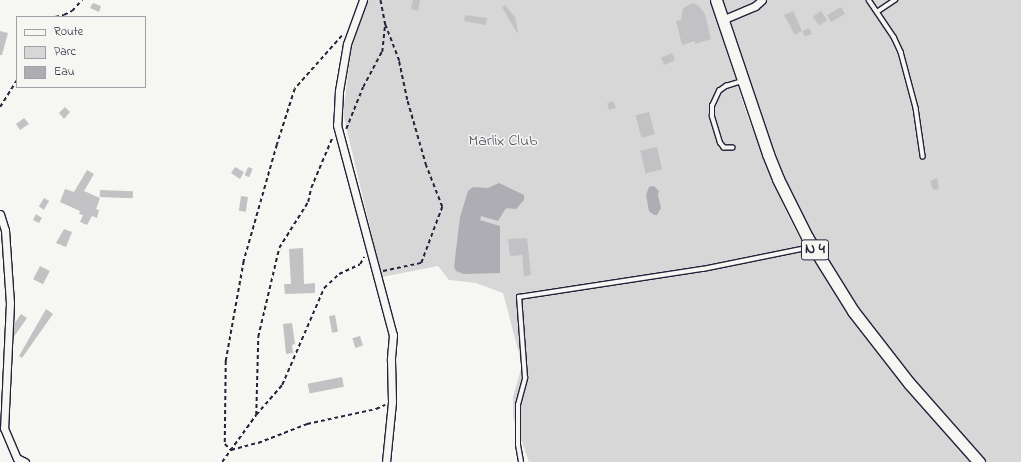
<!DOCTYPE html>
<style>
body{margin:0}
#map{position:relative;width:1021px;height:462px;overflow:hidden;background:#f6f6f2;font-family:"Indie Flower",sans-serif}
div>[style]{position:absolute}
.green>*{inset:0;background:#d7d7d7}
.water>*{inset:0;background:#adadb3}
.building>*{inset:0;background:#c2c2c4;transform-origin:0 0}
.path>*{height:1.5px;margin-top:-0.75px;transform-origin:0;background:repeating-linear-gradient(90deg,#22223b 0 4px,transparent 0 7px)}
.roads{filter:drop-shadow(1px 0 #22223b) drop-shadow(-1px 0 #22223b) drop-shadow(0 1px #22223b) drop-shadow(0 -1px #22223b)}
.lane>*{height:3.5px;margin:-1.75px;padding:0 1.75px;transform-origin:1.75px;border-radius:1.75px;background:#f6f6f2}
.street>*{height:7px;margin:-3.5px;padding:0 3.5px;transform-origin:3.5px;border-radius:3.5px;background:#f6f6f2}
.primary>*{height:11px;margin:-5.5px;padding:0 5.5px;transform-origin:5.5px;border-radius:5.5px;background:#f6f6f2}
span{translate:-50% -50%;white-space:nowrap;text-align:center;line-height:1.15;-webkit-text-stroke:3px #f6f6f2;paint-order:stroke}
.shield-label span{padding:1px 3px;background:#f6f6f2;border:1px solid;border-radius:3px;-webkit-text-stroke-width:0}
.shield-label{font-size:15px;color:#22223b;font-weight:700}
.park-label{font-size:16px;color:#4f4f62}
.legend{position:absolute;left:16px;top:16px;width:130px;height:72px;box-sizing:border-box;background:#f6f6f2;border:1px solid #a1a1a9;margin:0;padding:5px 7px;list-style:none;font-size:12px;color:#22223b}
.legend li{display:flex;align-items:center;gap:8px;height:20px}
.legend b{width:20px;border:1px solid #a1a1a9}
</style>
<div id="map">
<div class="green">
<div style="clip-path:polygon(368px 0,710px 0,748px 118px,785px 209px,800px 239px,807px 237px,768px 154px,716px 0,1021px 0,1021px 462px,529px 462px,513px 417px,513px 397px,522px 365px,503px 293px,476px 283px,449px 280px,438px 266px,382px 277px,343px 114px,351px 51px,365px 5px)"></div>
</div>
<div class="water">
<div style="clip-path:polygon(499px 183px,524px 195px,524px 200px,516px 209px,506px 208px,498px 221px,481px 216px,480px 220px,500px 226px,500px 273px,464px 274px,456px 271px,454px 267px,460px 217px,468px 191px,473px 187px,488px 188px)"></div>
<div style="clip-path:polygon(654px 186px,659px 191px,658px 195px,661px 208px,657px 215px,654px 215px,649px 211px,646px 195px,649px 187px)"></div>
</div>
<div class="building">
<div style="clip-path:polygon(413px 0,420px 0,418px 11px,411px 9px)"></div>
<div style="clip-path:polygon(93px 3px,101px 6px,99px 12px,90px 8px)"></div>
<div style="clip-path:polygon(693px 3px,699px 6px,705px 14px,711px 39px,695px 44px,695px 41px,682px 45px,676px 21px,681px 20px,683px 8px)"></div>
<div style="clip-path:polygon(505px 5px,515px 17px,518px 32px,517px 33px,502px 7px)"></div>
<div style="left:841px;top:7px;width:8px;height:16px;rotate:60deg"></div>
<div style="clip-path:polygon(793px 11px,802px 31px,795px 35px,784px 15px)"></div>
<div style="left:821px;top:11px;width:11px;height:10px;rotate:56deg"></div>
<div style="clip-path:polygon(465px 15px,487px 18px,486px 25px,464px 21px)"></div>
<div style="clip-path:polygon(809px 28px,812px 34px,805px 36px,802px 31px)"></div>
<div style="clip-path:polygon(0 31px,8px 33px,2px 55px,0 55px)"></div>
<div style="left:672px;top:53px;width:8px;height:12px;rotate:67deg"></div>
<div style="clip-path:polygon(613px 101px,616px 108px,609px 110px,607px 103px)"></div>
<div style="clip-path:polygon(65px 107px,70px 112px,64px 119px,59px 113px)"></div>
<div style="left:649px;top:112px;width:23px;height:14px;rotate:75deg"></div>
<div style="clip-path:polygon(24px 118px,29px 124px,20px 130px,16px 124px)"></div>
<div style="left:657px;top:147px;width:23px;height:17px;rotate:77deg"></div>
<div style="clip-path:polygon(235px 167px,244px 172px,240px 179px,231px 173px)"></div>
<div style="left:248px;top:167px;width:5px;height:9px;rotate:22deg"></div>
<div style="clip-path:polygon(87px 170px,94px 174px,84px 191px,100px 198px,96px 209px,99px 210px,97px 218px,92px 216px,87px 225px,80px 222px,83px 215px,79px 214px,80px 211px,60px 202px,65px 189px,74px 192px)"></div>
<div style="clip-path:polygon(937px 178px,939px 189px,933px 190px,930px 181px)"></div>
<div style="left:100px;top:190px;width:33px;height:7px;rotate:2deg"></div>
<div style="left:241px;top:196px;width:7px;height:15px;rotate:8deg"></div>
<div style="left:44px;top:198px;width:6px;height:10px;rotate:31deg"></div>
<div style="clip-path:polygon(36px 214px,42px 218px,39px 223px,33px 220px)"></div>
<div style="clip-path:polygon(64px 229px,72px 232px,66px 247px,56px 243px)"></div>
<div style="clip-path:polygon(527px 238px,531px 275px,524px 276px,522px 255px,510px 256px,508px 239px)"></div>
<div style="clip-path:polygon(303px 248px,304px 284px,315px 283px,315px 293px,285px 294px,284px 284px,291px 284px,289px 249px)"></div>
<div style="left:40px;top:266px;width:11px;height:15px;rotate:27deg"></div>
<div style="clip-path:polygon(46px 309px,53px 314px,22px 358px,19px 356px)"></div>
<div style="clip-path:polygon(21px 314px,27px 318px,13px 338px,14px 324px)"></div>
<div style="left:335px;top:315px;width:17px;height:6px;rotate:80deg"></div>
<div style="clip-path:polygon(292px 323px,295px 344px,292px 345px,293px 353px,286px 354px,283px 324px)"></div>
<div style="left:360px;top:336px;width:10px;height:8px;rotate:73deg"></div>
<div style="left:342px;top:377px;width:10px;height:35px;rotate:79deg"></div>
</div>
<div class="path">
<div style="left:55px;top:17px;width:9px;rotate:-13deg"></div>
<div style="left:64px;top:15px;width:9px;rotate:-27deg"></div>
<div style="left:72px;top:11px;width:15px;rotate:-48deg"></div>
<div style="left:342px;top:36px;width:71px;rotate:131.6deg"></div>
<div style="left:295px;top:89px;width:59px;rotate:107.8deg"></div>
<div style="left:277px;top:145px;width:121px;rotate:105.9deg"></div>
<div style="left:244px;top:261px;width:102px;rotate:100.2deg"></div>
<div style="left:226px;top:361px;width:83px;rotate:90.7deg"></div>
<div style="left:225px;top:444px;width:8px;rotate:45deg"></div>
<div style="left:231px;top:450px;width:28px;rotate:-15deg"></div>
<div style="left:258px;top:443px;width:53px;rotate:-21.2deg"></div>
<div style="left:307px;top:424px;width:71px;rotate:-12.3deg"></div>
<div style="left:376px;top:409px;width:10px;rotate:-24deg"></div>
<div style="left:0;top:107px;width:32px;rotate:-58deg"></div>
<div style="left:346px;top:129px;width:45px;rotate:-68deg"></div>
<div style="left:363px;top:87px;width:40px;rotate:-62deg"></div>
<div style="left:382px;top:52px;width:27px;rotate:-84deg"></div>
<div style="left:385px;top:25px;width:25px;rotate:-101deg"></div>
<div style="left:383px;top:271px;width:39px;rotate:-12deg"></div>
<div style="left:421px;top:263px;width:60px;rotate:-69.4deg"></div>
<div style="left:442px;top:207px;width:44px;rotate:-111.3deg"></div>
<div style="left:426px;top:166px;width:69px;rotate:-106.1deg"></div>
<div style="left:407px;top:100px;width:40px;rotate:-102deg"></div>
<div style="left:399px;top:61px;width:39px;rotate:-111deg"></div>
<div style="left:256px;top:415px;width:40px;rotate:-49deg"></div>
<div style="left:282px;top:385px;width:106px;rotate:-66.6deg"></div>
<div style="left:324px;top:288px;width:21px;rotate:-43deg"></div>
<div style="left:339px;top:274px;width:23px;rotate:-25deg"></div>
<div style="left:360px;top:264px;width:8px;rotate:-60deg"></div>
<div style="left:222px;top:462px;width:58px;rotate:-54.1deg"></div>
<div style="left:256px;top:415px;width:78px;rotate:-88.5deg"></div>
<div style="left:258px;top:337px;width:91px;rotate:-76.7deg"></div>
<div style="left:279px;top:248px;width:54px;rotate:-57.8deg"></div>
<div style="left:308px;top:202px;width:14px;rotate:-78deg"></div>
<div style="left:311px;top:188px;width:56px;rotate:-67.1deg"></div>
</div>
<div class="roads">
<div class="lane">
<div style="left:869px;top:0;width:45px;rotate:56deg"></div>
<div style="left:894px;top:37px;width:17px;rotate:65deg"></div>
<div style="left:901px;top:52px;width:58px;rotate:75deg"></div>
<div style="left:916px;top:108px;width:49px;rotate:81.7deg"></div>
<div style="left:877px;top:12px;width:22px;rotate:-34deg"></div>
<div style="left:733px;top:148px;width:9px;rotate:180deg"></div>
<div style="left:724px;top:148px;width:6px;rotate:-129deg"></div>
<div style="left:720px;top:143px;width:28px;rotate:-107deg"></div>
<div style="left:712px;top:116px;width:10px;rotate:-90deg"></div>
<div style="left:712px;top:106px;width:17px;rotate:-65deg"></div>
<div style="left:719px;top:91px;width:9px;rotate:-36deg"></div>
<div style="left:726px;top:86px;width:17px;rotate:-17deg"></div>
<div style="left:521px;top:462px;width:17px;rotate:-100deg"></div>
<div style="left:518px;top:445px;width:40px;rotate:-90deg"></div>
<div style="left:518px;top:405px;width:28px;rotate:-75deg"></div>
<div style="left:525px;top:378px;width:81px;rotate:-94.2deg"></div>
<div style="left:519px;top:297px;width:186px;rotate:-8.7deg"></div>
<div style="left:703px;top:269px;width:110px;rotate:-11.5deg"></div>
</div>
<div class="street">
<div style="left:363px;top:0;width:47px;rotate:110deg"></div>
<div style="left:347px;top:44px;width:48px;rotate:99.7deg"></div>
<div style="left:339px;top:91px;width:34px;rotate:93deg"></div>
<div style="left:337px;top:125px;width:217px;rotate:75.1deg"></div>
<div style="left:393px;top:335px;width:25px;rotate:95deg"></div>
<div style="left:391px;top:360px;width:42px;rotate:88.6deg"></div>
<div style="left:392px;top:402px;width:60px;rotate:95.7deg"></div>
<div style="left:722px;top:20px;width:36px;rotate:-23deg"></div>
<div style="left:755px;top:6px;width:9px;rotate:-41deg"></div>
<div style="left:0;top:214px;width:17px;rotate:73deg"></div>
<div style="left:5px;top:230px;width:73px;rotate:86.1deg"></div>
<div style="left:10px;top:303px;width:125px;rotate:92.7deg"></div>
<div style="left:4px;top:428px;width:33px;rotate:67deg"></div>
<div style="left:17px;top:458px;width:9px;rotate:27deg"></div>
</div>
<div class="primary">
<div style="left:716px;top:0;width:163px;rotate:71.3deg"></div>
<div style="left:768px;top:154px;width:27px;rotate:68deg"></div>
<div style="left:778px;top:179px;width:65px;rotate:63.4deg"></div>
<div style="left:807px;top:237px;width:87px;rotate:58.1deg"></div>
<div style="left:853px;top:311px;width:91px;rotate:52.1deg"></div>
<div style="left:909px;top:383px;width:106px;rotate:48.5deg"></div>
</div>
</div>
<div class="shield-label">
<span style="left:815px;top:250px">N 4</span>
</div>
<div class="park-label">
<span style="left:503px;top:141px">Marlix Club</span>
</div>
<ul class="legend">
<li><b style="height:5px;background:#f6f6f2"></b>Route</li>
<li><b style="height:11px;background:#d7d7d7"></b>Parc</li>
<li><b style="height:11px;background:#adadb3"></b>Eau</li>
</ul>
</div>
